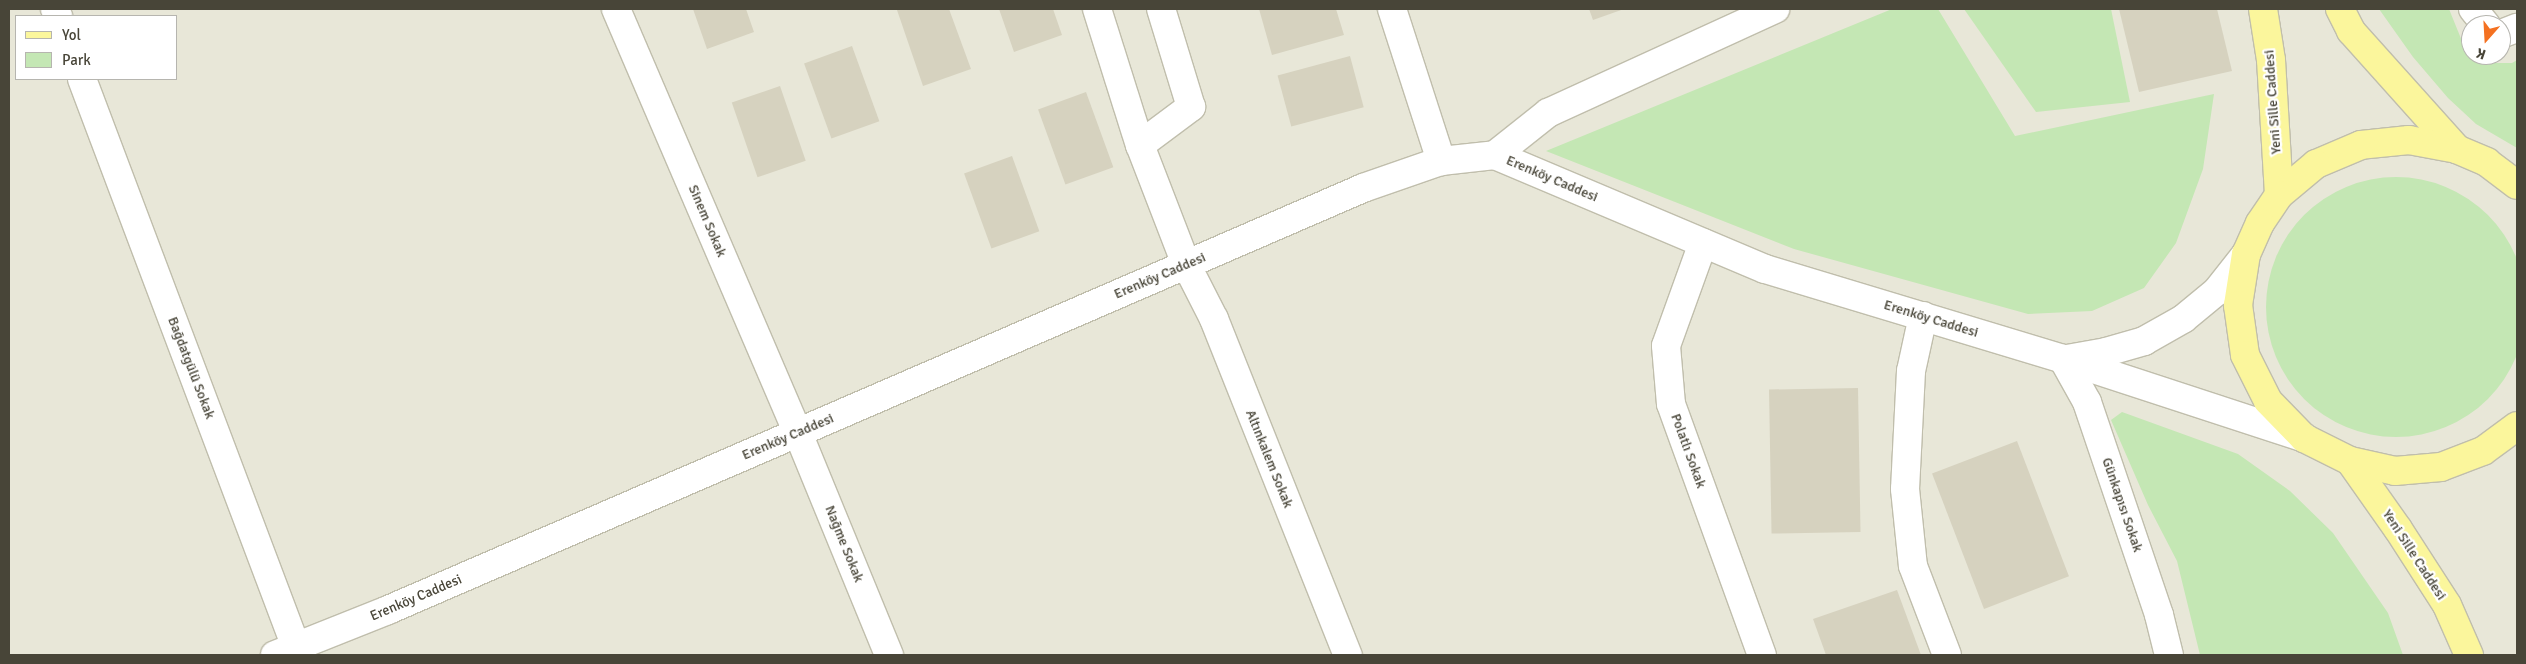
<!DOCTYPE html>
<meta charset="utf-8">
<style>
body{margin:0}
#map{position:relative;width:2526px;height:664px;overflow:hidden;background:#f4f4ea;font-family:Signika,sans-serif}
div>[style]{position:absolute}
.residential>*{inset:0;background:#e8e7d8}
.green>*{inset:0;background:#c4e7b4}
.round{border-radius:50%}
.building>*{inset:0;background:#d6d2bf;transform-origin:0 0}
.roads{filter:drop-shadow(1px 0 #c0beac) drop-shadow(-1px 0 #c0beac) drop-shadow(0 1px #c0beac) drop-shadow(0 -1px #c0beac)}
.minor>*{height:28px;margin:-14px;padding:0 14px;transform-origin:14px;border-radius:14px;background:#fff}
.major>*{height:28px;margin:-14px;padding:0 14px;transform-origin:14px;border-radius:14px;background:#fbf69c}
span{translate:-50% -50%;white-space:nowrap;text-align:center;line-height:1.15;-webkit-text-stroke:4.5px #fff;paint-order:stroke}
.street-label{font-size:14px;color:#484538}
.frame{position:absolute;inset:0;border:10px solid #484538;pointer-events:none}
.legend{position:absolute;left:15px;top:15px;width:162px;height:65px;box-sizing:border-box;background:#fff;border:1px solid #b6b5af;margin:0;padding:6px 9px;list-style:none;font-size:15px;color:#484538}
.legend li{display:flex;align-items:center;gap:10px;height:25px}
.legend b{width:25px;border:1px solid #b6b5af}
.north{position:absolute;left:2461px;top:15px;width:50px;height:50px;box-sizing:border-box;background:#fff;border:1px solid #b6b5af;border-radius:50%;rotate:199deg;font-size:14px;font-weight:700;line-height:20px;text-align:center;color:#484538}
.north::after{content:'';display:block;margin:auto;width:18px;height:22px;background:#f47121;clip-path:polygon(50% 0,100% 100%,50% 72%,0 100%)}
</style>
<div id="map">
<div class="residential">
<div style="clip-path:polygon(evenodd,9px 9px,2517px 9px,2517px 655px,9px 655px,9px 9px,16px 16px,176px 16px,176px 79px,16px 79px,16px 16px,9px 9px,2471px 25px,2501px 25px,2501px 55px,2471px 55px,2471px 25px)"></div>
</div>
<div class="green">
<div style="clip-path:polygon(1892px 9px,1938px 9px,2015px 136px,2214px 94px,2203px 169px,2176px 243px,2144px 288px,2092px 311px,2028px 314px,1794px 249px,1546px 151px)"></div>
<div style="clip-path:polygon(1964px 9px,2111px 9px,2130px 102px,2036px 112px)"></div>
<div style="clip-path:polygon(2379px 9px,2449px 9px,2464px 46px,2471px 52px,2471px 55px,2475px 55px,2484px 63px,2512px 63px,2517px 60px,2517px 148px,2476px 124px,2448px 98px,2413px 57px)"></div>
<div class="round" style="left:2266px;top:177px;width:260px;height:260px"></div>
<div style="clip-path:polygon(2122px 412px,2238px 454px,2290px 491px,2333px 533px,2388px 613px,2403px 655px,2200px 655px,2177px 561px,2148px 505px,2111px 420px)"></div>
</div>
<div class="building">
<div style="clip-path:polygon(693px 9px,746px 9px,754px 32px,707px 49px)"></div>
<div style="clip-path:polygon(902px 9px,949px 9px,971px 69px,923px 86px,897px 10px)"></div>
<div style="clip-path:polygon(999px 9px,1053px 9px,1062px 35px,1014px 52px)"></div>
<div style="clip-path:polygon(1259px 9px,1336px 9px,1344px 35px,1272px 55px)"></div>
<div style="clip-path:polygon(1589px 9px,1624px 9px,1593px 20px)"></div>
<div style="clip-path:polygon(2119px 9px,2217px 9px,2232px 71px,2139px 92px)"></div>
<div style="left:852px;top:46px;width:80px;height:51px;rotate:70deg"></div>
<div style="left:1350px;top:56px;width:53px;height:75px;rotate:75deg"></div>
<div style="left:780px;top:86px;width:79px;height:51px;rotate:71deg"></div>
<div style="left:1086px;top:92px;width:80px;height:51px;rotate:70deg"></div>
<div style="left:1012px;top:156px;width:80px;height:51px;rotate:70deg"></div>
<div style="left:1858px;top:388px;width:144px;height:89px;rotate:89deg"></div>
<div style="left:2017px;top:441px;width:145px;height:91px;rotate:69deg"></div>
<div style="clip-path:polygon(1897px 590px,1921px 655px,1826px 655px,1813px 619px)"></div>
</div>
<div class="roads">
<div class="minor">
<div style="left:55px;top:9px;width:8px;rotate:67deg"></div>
<div style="left:616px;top:9px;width:461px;rotate:66.8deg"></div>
<div style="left:798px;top:433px;width:240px;rotate:67.7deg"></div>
<div style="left:1097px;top:9px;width:143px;rotate:72.5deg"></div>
<div style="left:1140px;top:145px;width:128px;rotate:68.9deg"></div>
<div style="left:1186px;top:264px;width:62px;rotate:63deg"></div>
<div style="left:1214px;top:319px;width:362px;rotate:68.3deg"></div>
<div style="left:1392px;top:9px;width:160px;rotate:72.1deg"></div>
<div style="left:2473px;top:9px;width:21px;rotate:51deg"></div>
<div style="left:2501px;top:34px;width:17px;rotate:-21deg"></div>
<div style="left:82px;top:79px;width:607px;rotate:69.36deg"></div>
<div style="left:296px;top:647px;width:10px;rotate:53deg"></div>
<div style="left:1140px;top:145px;width:64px;rotate:-36.7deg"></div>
<div style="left:1191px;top:107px;width:102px;rotate:-107deg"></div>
<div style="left:1495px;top:155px;width:68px;rotate:-38.4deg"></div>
<div style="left:1548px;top:113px;width:250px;rotate:-24.6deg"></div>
<div style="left:1703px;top:243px;width:109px;rotate:109.8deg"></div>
<div style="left:1666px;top:346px;width:58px;rotate:85.1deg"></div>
<div style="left:1671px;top:404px;width:267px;rotate:70.1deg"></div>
<div style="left:1923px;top:316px;width:56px;rotate:102.3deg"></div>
<div style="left:1911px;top:371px;width:118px;rotate:92.9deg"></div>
<div style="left:1905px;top:489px;width:77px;rotate:84.1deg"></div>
<div style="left:1913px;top:566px;width:95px;rotate:69.1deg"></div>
<div style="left:2063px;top:359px;width:49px;rotate:60.8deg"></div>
<div style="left:2087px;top:402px;width:225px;rotate:71.3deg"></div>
<div style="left:2159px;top:615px;width:41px;rotate:76deg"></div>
<div style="left:2067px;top:359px;width:40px;rotate:-10deg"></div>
<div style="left:2106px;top:352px;width:40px;rotate:-16deg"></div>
<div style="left:2144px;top:341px;width:45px;rotate:-29.4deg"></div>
<div style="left:2183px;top:319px;width:44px;rotate:-39.5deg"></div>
<div style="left:2217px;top:291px;width:47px;rotate:-51.9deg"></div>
<div style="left:275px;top:655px;width:122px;rotate:-21.7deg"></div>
<div style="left:388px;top:610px;width:1062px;rotate:-23.4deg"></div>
<div style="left:1363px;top:188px;width:83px;rotate:-19.1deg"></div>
<div style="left:1441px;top:161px;width:54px;rotate:-6.3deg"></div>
<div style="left:1495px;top:155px;width:293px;rotate:22.9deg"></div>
<div style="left:1765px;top:269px;width:311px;rotate:16.8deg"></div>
<div style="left:2063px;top:359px;width:254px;rotate:18.1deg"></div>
</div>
<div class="major">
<div style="left:2263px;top:9px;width:52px;rotate:81.1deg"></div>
<div style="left:2271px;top:60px;width:135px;rotate:86.6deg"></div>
<div style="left:2340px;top:9px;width:25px;rotate:63deg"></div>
<div style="left:2351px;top:31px;width:159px;rotate:48.1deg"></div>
<div style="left:2517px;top:185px;width:38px;rotate:-143deg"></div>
<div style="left:2487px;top:162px;width:33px;rotate:-157deg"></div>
<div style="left:2457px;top:149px;width:49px;rotate:-169.4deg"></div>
<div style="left:2409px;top:140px;width:48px;rotate:174.1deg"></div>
<div style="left:2361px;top:145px;width:49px;rotate:157.1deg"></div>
<div style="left:2316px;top:164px;width:48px;rotate:140deg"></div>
<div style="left:2279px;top:195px;width:34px;rotate:124deg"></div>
<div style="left:2260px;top:223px;width:34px;rotate:114deg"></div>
<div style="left:2246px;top:254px;width:52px;rotate:98.9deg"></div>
<div style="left:2238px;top:305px;width:50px;rotate:82deg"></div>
<div style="left:2245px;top:355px;width:51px;rotate:63.4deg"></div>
<div style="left:2268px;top:401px;width:52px;rotate:45.8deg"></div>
<div style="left:2304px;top:438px;width:51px;rotate:26.6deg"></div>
<div style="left:2350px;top:461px;width:46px;rotate:12.5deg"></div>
<div style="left:2395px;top:471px;width:46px;rotate:-5deg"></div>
<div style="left:2441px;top:467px;width:45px;rotate:-20.9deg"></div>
<div style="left:2483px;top:451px;width:42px;rotate:-36.3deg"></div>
<div style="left:2350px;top:461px;width:83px;rotate:54.8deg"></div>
<div style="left:2398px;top:529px;width:90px;rotate:57.2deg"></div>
<div style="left:2447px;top:605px;width:55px;rotate:66.3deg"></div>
</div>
</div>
<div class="street-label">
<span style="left:2273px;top:102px;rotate:-94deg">Yeni Sille Caddesi</span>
<span style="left:1552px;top:179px;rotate:23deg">Erenköy Caddesi</span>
<span style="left:707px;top:221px;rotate:67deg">Sinem Sokak</span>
<span style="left:1160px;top:276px;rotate:-23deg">Erenköy Caddesi</span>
<span style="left:1931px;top:319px;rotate:17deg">Erenköy Caddesi</span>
<span style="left:191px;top:368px;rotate:69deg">Bağdatgülü Sokak</span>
<span style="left:788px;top:437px;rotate:-23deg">Erenköy Caddesi</span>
<span style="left:1688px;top:451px;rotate:70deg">Polatlı Sokak</span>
<span style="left:1269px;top:459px;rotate:68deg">Altınkalem Sokak</span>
<span style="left:2122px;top:505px;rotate:71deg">Günkapısı Sokak</span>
<span style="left:844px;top:544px;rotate:68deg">Nağme Sokak</span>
<span style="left:2414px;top:555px;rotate:57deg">Yeni Sille Caddesi</span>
<span style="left:416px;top:598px;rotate:-23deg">Erenköy Caddesi</span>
</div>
<div class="frame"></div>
<ul class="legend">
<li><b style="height:6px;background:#fbf69c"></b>Yol</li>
<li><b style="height:14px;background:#c4e7b4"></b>Park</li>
</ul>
<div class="north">K</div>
</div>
